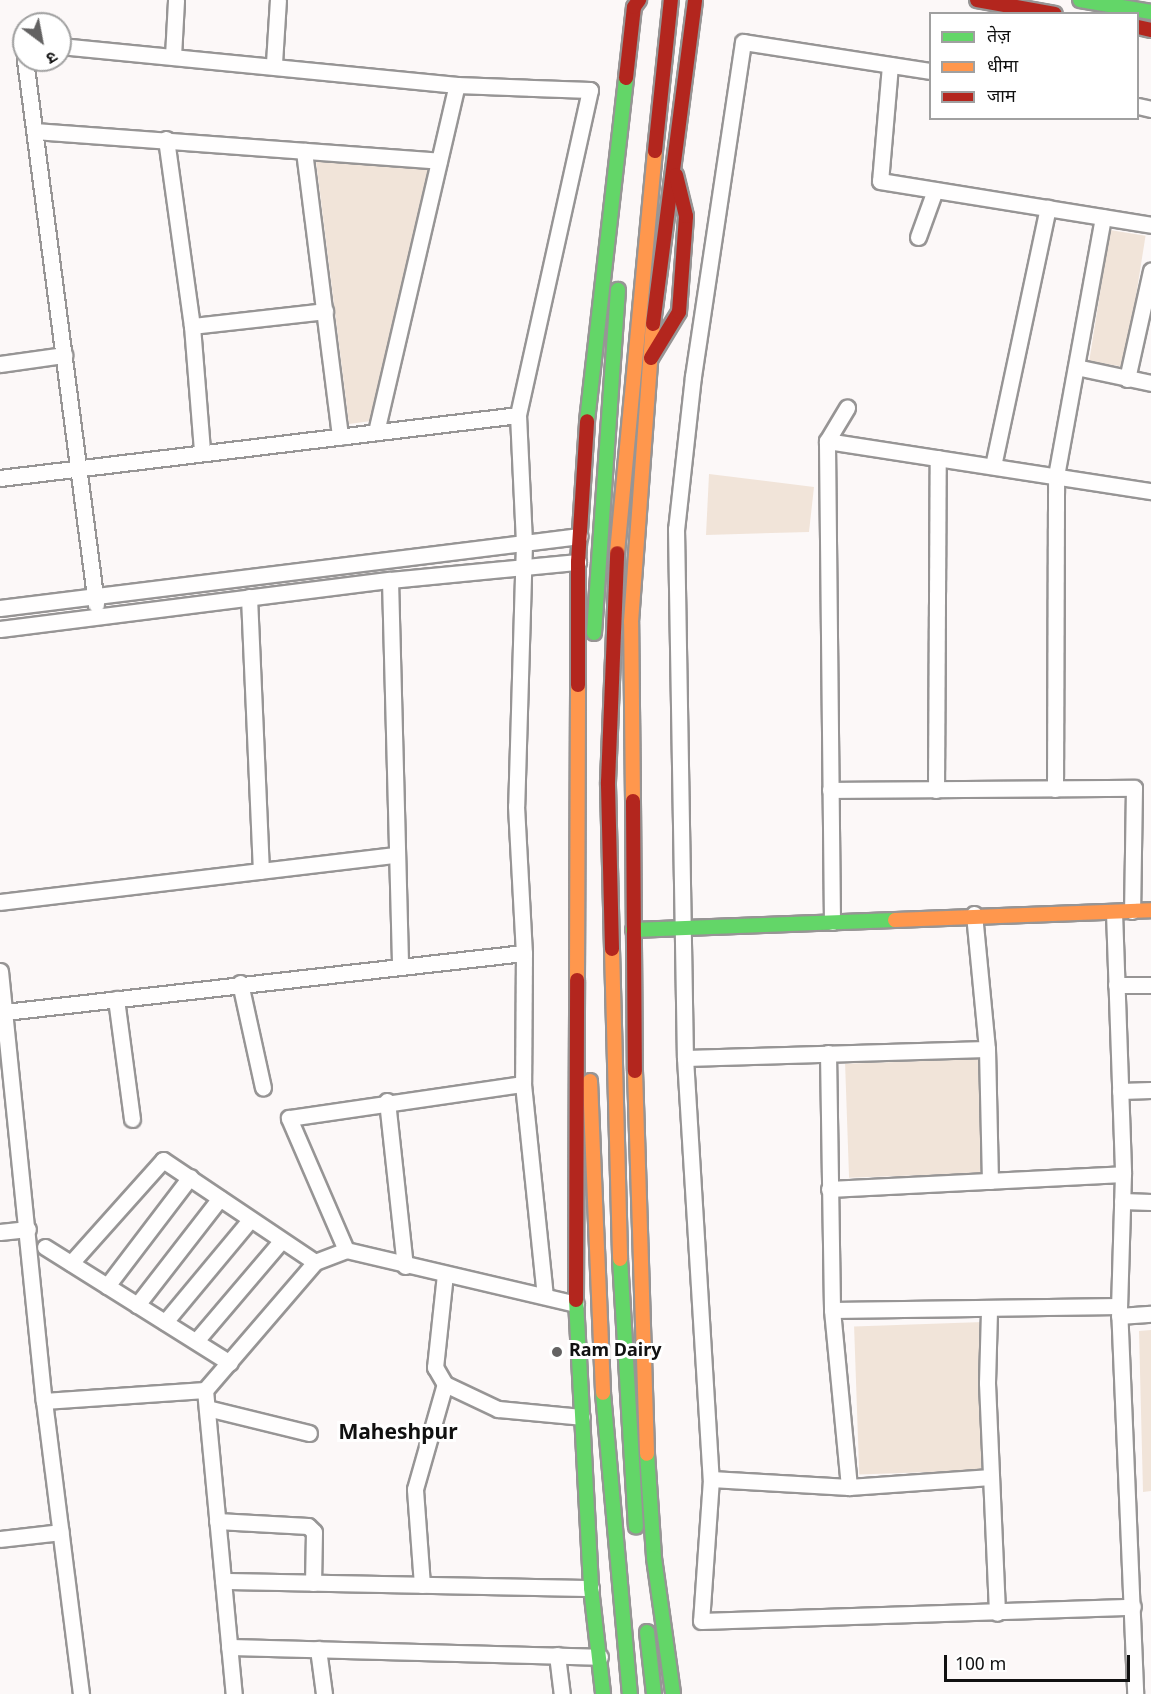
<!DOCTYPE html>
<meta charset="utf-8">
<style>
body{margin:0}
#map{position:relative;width:1151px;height:1694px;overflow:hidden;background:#fcf8f8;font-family:Georgia,"Noto Sans Devanagari",serif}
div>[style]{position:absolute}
.green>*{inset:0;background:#f1e4d9;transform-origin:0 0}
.roads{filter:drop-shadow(2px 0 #979595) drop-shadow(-2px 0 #979595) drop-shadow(0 2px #979595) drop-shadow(0 -2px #979595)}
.street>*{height:15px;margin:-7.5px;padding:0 7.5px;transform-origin:7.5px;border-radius:7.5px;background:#fffefe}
.fast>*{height:14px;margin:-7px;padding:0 7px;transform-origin:7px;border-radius:7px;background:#63d668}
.slow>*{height:14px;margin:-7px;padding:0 7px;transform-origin:7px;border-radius:7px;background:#ff974d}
.jam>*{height:14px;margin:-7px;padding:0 7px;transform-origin:7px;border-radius:7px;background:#b3261e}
.dots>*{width:16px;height:16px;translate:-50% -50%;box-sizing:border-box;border:3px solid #fff;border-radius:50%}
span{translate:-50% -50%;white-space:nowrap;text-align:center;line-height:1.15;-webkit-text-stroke:6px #fff;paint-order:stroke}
.poi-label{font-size:18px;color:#111;font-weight:700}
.left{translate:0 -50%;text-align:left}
.quarter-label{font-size:21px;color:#111;font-weight:700}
.legend{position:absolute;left:929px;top:12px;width:210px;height:108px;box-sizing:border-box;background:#fff;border:2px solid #a0a0a0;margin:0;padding:8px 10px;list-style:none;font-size:18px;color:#111}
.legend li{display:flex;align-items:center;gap:12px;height:30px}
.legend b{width:30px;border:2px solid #a0a0a0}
.north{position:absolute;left:12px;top:12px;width:60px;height:60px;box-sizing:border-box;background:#fff;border:2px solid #a0a0a0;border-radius:50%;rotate:148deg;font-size:16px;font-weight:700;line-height:24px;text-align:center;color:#111}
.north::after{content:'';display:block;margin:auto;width:21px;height:27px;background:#636262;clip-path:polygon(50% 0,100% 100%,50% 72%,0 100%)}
.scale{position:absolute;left:944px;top:1655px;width:186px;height:27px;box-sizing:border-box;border:3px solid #111;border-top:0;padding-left:8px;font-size:18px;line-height:21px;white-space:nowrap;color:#111;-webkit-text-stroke:4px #fff;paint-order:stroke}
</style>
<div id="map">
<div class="green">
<div style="clip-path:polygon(316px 161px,431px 169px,371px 421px,349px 424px)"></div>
<div style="left:1110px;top:230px;width:36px;height:133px;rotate:9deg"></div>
<div style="clip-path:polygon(709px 474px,814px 487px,809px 532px,706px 535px)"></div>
<div style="left:980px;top:1059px;width:114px;height:135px;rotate:88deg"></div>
<div style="left:983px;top:1322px;width:148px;height:129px;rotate:88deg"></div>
<div style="clip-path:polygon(1151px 1330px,1151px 1491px,1143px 1492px,1139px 1331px)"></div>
</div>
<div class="roads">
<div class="street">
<div style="left:24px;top:43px;width:8px;rotate:90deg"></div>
<div style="left:60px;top:46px;width:399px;rotate:5.6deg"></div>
<div style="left:457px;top:85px;width:133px;rotate:2.2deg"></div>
<div style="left:590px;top:90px;width:333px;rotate:102.5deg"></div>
<div style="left:518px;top:415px;width:128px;rotate:87.3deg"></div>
<div style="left:524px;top:543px;width:263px;rotate:91.7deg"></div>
<div style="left:516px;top:806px;width:147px;rotate:86.9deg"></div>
<div style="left:524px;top:953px;width:131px;rotate:90.4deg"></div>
<div style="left:523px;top:1084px;width:213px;rotate:84.1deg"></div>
<div style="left:173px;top:56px;width:56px;rotate:-86.9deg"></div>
<div style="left:25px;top:60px;width:549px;rotate:82.56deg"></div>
<div style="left:274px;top:63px;width:63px;rotate:-86.4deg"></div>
<div style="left:890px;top:65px;width:116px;rotate:94.9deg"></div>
<div style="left:880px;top:181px;width:275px;rotate:9.2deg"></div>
<div style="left:930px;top:71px;width:189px;rotate:-171.2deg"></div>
<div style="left:743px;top:42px;width:338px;rotate:98.5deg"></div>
<div style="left:693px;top:376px;width:154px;rotate:96.3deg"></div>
<div style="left:676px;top:529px;width:529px;rotate:89.03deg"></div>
<div style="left:685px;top:1058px;width:422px;rotate:86.5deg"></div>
<div style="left:711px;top:1479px;width:142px;rotate:94deg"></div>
<div style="left:701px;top:1621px;width:432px;rotate:-1.9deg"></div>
<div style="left:1138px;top:106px;width:13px;rotate:13deg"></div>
<div style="left:35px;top:131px;width:405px;rotate:4.2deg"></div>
<div style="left:166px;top:139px;width:189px;rotate:82.1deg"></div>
<div style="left:192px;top:326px;width:124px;rotate:85.4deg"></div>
<div style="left:304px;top:151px;width:288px;rotate:82.8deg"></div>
<div style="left:918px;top:237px;width:50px;rotate:-70.1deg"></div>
<div style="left:192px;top:326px;width:134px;rotate:-6.4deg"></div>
<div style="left:0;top:364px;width:65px;rotate:-8deg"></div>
<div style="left:1076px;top:367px;width:77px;rotate:12deg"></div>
<div style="left:1127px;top:379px;width:111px;rotate:-77.5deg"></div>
<div style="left:376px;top:432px;width:356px;rotate:-76.9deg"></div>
<div style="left:827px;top:441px;width:328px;rotate:8.8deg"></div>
<div style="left:993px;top:466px;width:264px;rotate:-78deg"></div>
<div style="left:0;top:478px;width:522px;rotate:-6.93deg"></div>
<div style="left:390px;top:580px;width:387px;rotate:88.5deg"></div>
<div style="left:249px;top:597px;width:274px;rotate:87.5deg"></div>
<div style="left:0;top:608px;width:584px;rotate:-7.08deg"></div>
<div style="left:0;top:629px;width:393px;rotate:-7.2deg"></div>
<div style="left:390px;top:580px;width:189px;rotate:-5.5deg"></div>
<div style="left:1055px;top:789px;width:313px;rotate:-89.8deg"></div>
<div style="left:1056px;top:476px;width:263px;rotate:-79.7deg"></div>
<div style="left:830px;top:790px;width:304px;rotate:-0.4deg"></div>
<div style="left:1134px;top:788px;width:123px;rotate:90.9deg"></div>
<div style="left:936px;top:790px;width:332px;rotate:-89.7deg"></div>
<div style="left:0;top:902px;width:399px;rotate:-6.8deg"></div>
<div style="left:1114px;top:912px;width:262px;rotate:88deg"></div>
<div style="left:1123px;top:1174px;width:132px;rotate:91.7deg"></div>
<div style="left:1119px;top:1306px;width:388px;rotate:87.6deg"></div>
<div style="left:974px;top:914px;width:136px;rotate:84.5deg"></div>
<div style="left:987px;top:1049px;width:132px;rotate:88.7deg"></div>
<div style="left:832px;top:922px;width:481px;rotate:-90.6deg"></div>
<div style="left:827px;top:441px;width:39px;rotate:-59deg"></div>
<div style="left:0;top:971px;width:432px;rotate:84.2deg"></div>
<div style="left:44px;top:1401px;width:295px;rotate:82.8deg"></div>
<div style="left:240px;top:983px;width:107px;rotate:77.6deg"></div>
<div style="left:1116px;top:985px;width:35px"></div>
<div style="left:116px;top:999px;width:121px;rotate:82.4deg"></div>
<div style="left:5px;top:1012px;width:522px;rotate:-6.49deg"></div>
<div style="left:828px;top:1053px;width:257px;rotate:89.1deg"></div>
<div style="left:832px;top:1310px;width:178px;rotate:84.5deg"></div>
<div style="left:685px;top:1058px;width:302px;rotate:-1.7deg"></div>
<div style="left:1120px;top:1091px;width:31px;rotate:-2deg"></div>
<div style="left:387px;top:1101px;width:166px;rotate:83.8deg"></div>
<div style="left:829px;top:1189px;width:294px;rotate:-2.9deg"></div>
<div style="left:1122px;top:1201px;width:29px;rotate:2deg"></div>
<div style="left:0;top:1232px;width:28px;rotate:-6deg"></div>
<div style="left:45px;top:1247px;width:218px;rotate:32.1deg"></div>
<div style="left:346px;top:1250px;width:144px;rotate:-113.4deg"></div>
<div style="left:289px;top:1118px;width:236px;rotate:-8.3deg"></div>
<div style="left:71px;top:1263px;width:138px;rotate:-48.2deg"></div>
<div style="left:163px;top:1160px;width:183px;rotate:33.9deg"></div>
<div style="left:445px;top:1274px;width:94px;rotate:96.1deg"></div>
<div style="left:435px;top:1367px;width:20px;rotate:60deg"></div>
<div style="left:445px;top:1384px;width:59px;rotate:25.3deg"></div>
<div style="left:498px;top:1409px;width:84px;rotate:5.4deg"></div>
<div style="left:107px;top:1286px;width:137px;rotate:-52.7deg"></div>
<div style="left:137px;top:1305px;width:135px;rotate:-52.2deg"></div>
<div style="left:832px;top:1310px;width:287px;rotate:-0.8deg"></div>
<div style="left:989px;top:1311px;width:72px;rotate:91.6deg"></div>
<div style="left:987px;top:1383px;width:230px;rotate:87.5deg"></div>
<div style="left:1119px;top:1316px;width:32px;rotate:-4deg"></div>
<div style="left:165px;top:1322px;width:133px;rotate:-50.2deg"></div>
<div style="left:196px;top:1341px;width:131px;rotate:-49.6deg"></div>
<div style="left:205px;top:1390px;width:305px;rotate:84.6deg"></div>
<div style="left:44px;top:1401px;width:161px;rotate:-3.9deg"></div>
<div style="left:205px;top:1390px;width:169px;rotate:-49.3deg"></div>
<div style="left:315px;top:1262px;width:33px;rotate:-21deg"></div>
<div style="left:346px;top:1250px;width:236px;rotate:13.2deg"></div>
<div style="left:207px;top:1408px;width:105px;rotate:13.8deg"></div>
<div style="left:711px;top:1479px;width:138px;rotate:3.3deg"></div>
<div style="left:849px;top:1487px;width:142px;rotate:-4deg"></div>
<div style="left:217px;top:1521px;width:91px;rotate:3.1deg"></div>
<div style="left:308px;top:1526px;width:8px;rotate:45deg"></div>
<div style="left:314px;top:1532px;width:51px;rotate:91.1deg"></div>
<div style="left:0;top:1539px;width:61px;rotate:-6.5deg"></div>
<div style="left:223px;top:1581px;width:368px;rotate:1.1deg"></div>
<div style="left:422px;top:1585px;width:96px;rotate:-94.2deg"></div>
<div style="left:415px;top:1489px;width:109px;rotate:-74.1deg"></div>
<div style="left:229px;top:1647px;width:371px;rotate:1.5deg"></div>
<div style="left:318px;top:1649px;width:45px;rotate:82.4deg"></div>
<div style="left:557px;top:1655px;width:39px;rotate:83deg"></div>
</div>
<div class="fast">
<div style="left:1080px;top:0;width:72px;rotate:9.6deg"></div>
<div style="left:587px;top:421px;width:345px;rotate:-83.5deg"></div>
<div style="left:594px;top:633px;width:344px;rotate:-86deg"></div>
<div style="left:633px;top:930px;width:262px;rotate:-2.2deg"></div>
<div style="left:620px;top:1259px;width:268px;rotate:86.6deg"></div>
<div style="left:576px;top:1300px;width:288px;rotate:87deg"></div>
<div style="left:591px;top:1588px;width:107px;rotate:83.5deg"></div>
<div style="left:603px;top:1393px;width:302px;rotate:84.9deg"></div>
<div style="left:647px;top:1454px;width:104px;rotate:86.1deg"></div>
<div style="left:654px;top:1558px;width:137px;rotate:82deg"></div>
<div style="left:647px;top:1632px;width:62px;rotate:83.6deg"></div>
</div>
<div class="slow">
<div style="left:617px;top:553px;width:404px;rotate:-84.6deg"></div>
<div style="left:633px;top:801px;width:179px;rotate:-90.6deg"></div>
<div style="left:631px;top:622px;width:299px;rotate:-85.8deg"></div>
<div style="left:895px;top:920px;width:256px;rotate:-2.2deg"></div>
<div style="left:612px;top:949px;width:310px;rotate:88.5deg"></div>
<div style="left:577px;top:980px;width:295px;rotate:-89.8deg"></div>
<div style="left:635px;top:1071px;width:383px;rotate:88.2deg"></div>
<div style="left:590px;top:1081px;width:312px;rotate:87.6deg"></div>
</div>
<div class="jam">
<div style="left:977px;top:0;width:79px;rotate:10.2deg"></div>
<div style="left:1138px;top:27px;width:13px;rotate:13deg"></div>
<div style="left:626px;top:78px;width:71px;rotate:-83.6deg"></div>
<div style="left:634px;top:7px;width:9px;rotate:-54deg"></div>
<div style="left:655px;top:151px;width:152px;rotate:-84deg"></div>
<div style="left:653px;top:324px;width:327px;rotate:-82.6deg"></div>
<div style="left:651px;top:358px;width:54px;rotate:-58.7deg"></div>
<div style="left:679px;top:312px;width:96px;rotate:-85.8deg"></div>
<div style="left:686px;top:216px;width:42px;rotate:-103.7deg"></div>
<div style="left:578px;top:685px;width:123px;rotate:-90deg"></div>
<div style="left:578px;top:562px;width:141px;rotate:-86.3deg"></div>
<div style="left:633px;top:801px;width:270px;rotate:89.6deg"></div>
<div style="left:612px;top:949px;width:167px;rotate:-91.4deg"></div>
<div style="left:608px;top:782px;width:229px;rotate:-87.7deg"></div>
<div style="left:576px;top:1300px;width:320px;rotate:-89.8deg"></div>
</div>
</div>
<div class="dots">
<div style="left:557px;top:1352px;background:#636262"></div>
</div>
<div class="poi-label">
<span class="left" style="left:569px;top:1352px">Ram Dairy</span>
</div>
<div class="quarter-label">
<span style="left:398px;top:1434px">Maheshpur</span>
</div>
<ul class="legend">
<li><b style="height:8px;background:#63d668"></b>तेज़</li>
<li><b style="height:8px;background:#ff974d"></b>धीमा</li>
<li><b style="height:8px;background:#b3261e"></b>जाम</li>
</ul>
<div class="north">उ</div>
<div class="scale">100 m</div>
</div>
